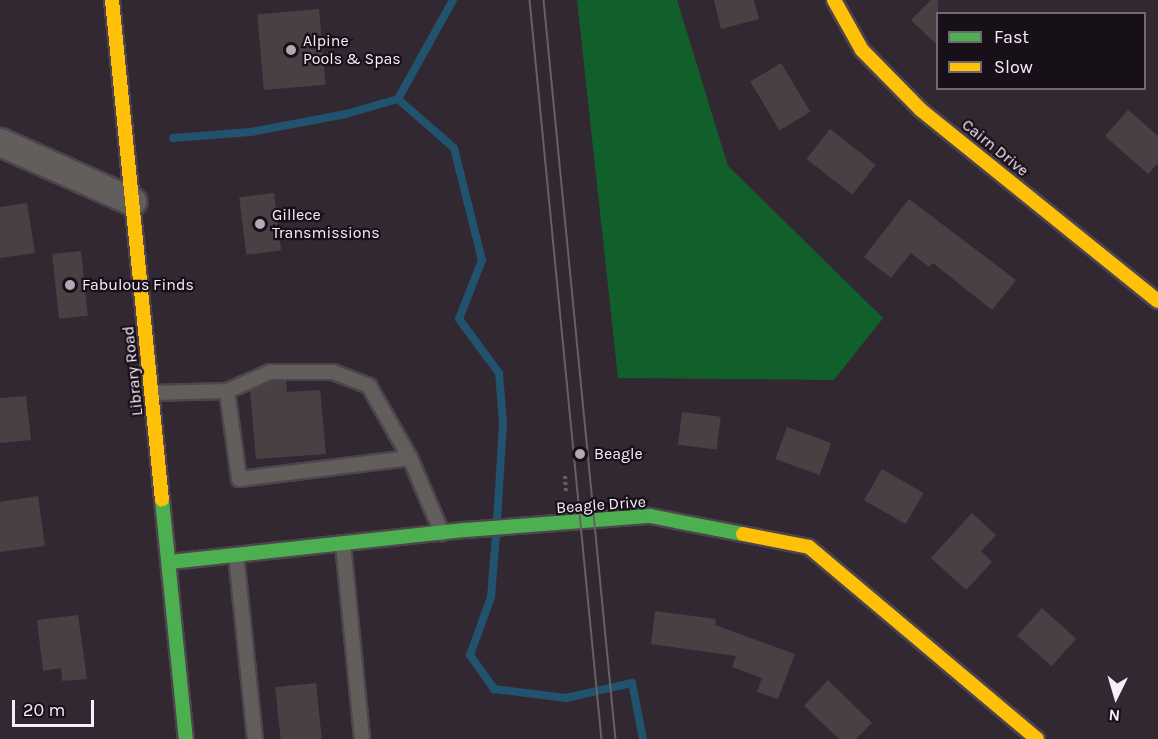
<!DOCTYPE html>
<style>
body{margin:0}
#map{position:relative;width:1158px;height:739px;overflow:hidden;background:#322832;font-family:Karla,sans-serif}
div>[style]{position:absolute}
.forest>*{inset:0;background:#11602b}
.stream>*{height:8px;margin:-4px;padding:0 4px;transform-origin:4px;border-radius:4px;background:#21526e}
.building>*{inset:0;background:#494043;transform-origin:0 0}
.path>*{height:4px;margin-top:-2px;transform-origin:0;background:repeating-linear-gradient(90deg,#645f61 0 3px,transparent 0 6px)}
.roads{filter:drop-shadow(2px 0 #4d444d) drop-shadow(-2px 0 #4d444d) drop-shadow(0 2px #4d444d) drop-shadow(0 -2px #4d444d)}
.lane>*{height:14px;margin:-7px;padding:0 7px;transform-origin:7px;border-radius:7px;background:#625e5c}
.street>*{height:27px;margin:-13.5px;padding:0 13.5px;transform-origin:13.5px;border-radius:13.5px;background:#625e5c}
.fast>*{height:14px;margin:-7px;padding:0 7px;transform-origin:7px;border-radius:7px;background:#4caf50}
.slow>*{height:14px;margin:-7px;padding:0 7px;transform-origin:7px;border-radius:7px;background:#ffc107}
.tram>*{height:1.5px;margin:-0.75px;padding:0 0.75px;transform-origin:0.75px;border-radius:0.75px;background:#666065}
.dots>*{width:16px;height:16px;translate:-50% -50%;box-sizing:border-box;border:3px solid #181019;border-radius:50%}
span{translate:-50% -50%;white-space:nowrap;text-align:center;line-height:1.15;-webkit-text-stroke:4.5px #181019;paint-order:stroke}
.poi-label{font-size:16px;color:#f8edfa}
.left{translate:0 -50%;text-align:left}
.street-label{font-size:16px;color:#f8edfa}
.legend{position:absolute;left:936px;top:12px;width:210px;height:78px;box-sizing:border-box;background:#181019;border:2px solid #726873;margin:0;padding:8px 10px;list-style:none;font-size:18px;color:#f8edfa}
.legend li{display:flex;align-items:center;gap:12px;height:30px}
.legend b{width:30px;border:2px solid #726873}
.north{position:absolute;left:1086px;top:667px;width:60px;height:60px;-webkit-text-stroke:4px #181019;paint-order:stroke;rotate:185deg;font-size:16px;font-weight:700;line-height:24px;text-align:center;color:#f8edfa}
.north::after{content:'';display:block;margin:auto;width:21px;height:27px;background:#f8edfa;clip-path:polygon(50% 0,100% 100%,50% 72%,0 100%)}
.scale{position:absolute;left:12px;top:700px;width:82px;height:27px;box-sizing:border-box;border:3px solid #f8edfa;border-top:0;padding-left:8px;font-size:18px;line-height:21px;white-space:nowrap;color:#f8edfa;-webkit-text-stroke:4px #181019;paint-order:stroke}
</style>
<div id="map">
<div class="forest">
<div style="clip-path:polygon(577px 0,677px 0,728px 166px,883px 318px,834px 380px,618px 378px)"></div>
</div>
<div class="stream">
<div style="left:453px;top:0;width:113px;rotate:119.1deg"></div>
<div style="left:398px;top:99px;width:74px;rotate:41.2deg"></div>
<div style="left:454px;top:148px;width:115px;rotate:76deg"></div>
<div style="left:482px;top:260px;width:63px;rotate:111.3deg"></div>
<div style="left:459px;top:319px;width:67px;rotate:53.5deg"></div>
<div style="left:499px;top:373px;width:50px;rotate:85.4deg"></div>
<div style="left:503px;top:423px;width:99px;rotate:93.5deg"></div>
<div style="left:173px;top:138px;width:78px;rotate:-4.4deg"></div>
<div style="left:251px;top:132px;width:97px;rotate:-10.7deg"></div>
<div style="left:346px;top:114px;width:54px;rotate:-16.1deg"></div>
<div style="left:496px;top:535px;width:62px;rotate:94.6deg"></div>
<div style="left:491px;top:597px;width:62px;rotate:109.9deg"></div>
<div style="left:470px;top:655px;width:42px;rotate:54.8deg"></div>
<div style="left:494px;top:689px;width:73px;rotate:7.1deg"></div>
<div style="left:566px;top:698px;width:68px;rotate:-12.8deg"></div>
<div style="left:632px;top:683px;width:57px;rotate:78.9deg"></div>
</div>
<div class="building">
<div style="clip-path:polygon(714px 0,754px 0,759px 19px,721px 29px)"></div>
<div style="clip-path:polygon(931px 0,938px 0,938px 46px,911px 20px)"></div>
<div style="left:319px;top:9px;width:76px;height:62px;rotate:85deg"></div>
<div style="left:781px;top:63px;width:57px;height:36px;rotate:59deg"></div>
<div style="clip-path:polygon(1128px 110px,1158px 136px,1158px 163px,1148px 174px,1105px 136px)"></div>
<div style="left:830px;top:129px;width:58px;height:38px;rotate:38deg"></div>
<div style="left:274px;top:193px;width:58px;height:35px;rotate:83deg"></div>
<div style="clip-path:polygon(909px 199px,1016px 280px,992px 310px,933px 263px,929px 267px,911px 253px,891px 278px,864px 257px)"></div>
<div style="clip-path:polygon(27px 203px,35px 253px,0 258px,0 207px)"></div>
<div style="left:81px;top:251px;width:65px;height:29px;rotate:84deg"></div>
<div style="clip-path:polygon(272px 381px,286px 381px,287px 392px,320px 390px,326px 454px,256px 459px,250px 391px)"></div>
<div style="clip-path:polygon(26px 396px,31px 440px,0 443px,0 398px)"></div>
<div style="left:682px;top:412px;width:39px;height:33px;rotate:7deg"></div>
<div style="left:787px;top:427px;width:47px;height:34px;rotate:20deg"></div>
<div style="left:882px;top:469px;width:48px;height:36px;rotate:30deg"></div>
<div style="clip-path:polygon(38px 496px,45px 546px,0 552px,0 502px)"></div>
<div style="clip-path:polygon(972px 513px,996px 535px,981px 551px,992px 562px,966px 590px,931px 558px)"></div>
<div style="left:1042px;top:608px;width:46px;height:37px;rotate:42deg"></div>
<div style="clip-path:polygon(655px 611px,716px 619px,715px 625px,795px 654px,778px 699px,757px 692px,762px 678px,732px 667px,736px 656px,651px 644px)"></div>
<div style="clip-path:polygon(78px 615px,87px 679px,62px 681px,61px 668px,43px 671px,37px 620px)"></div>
<div style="clip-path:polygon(828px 680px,872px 723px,856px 739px,839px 739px,804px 706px)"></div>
<div style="left:316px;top:683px;width:56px;height:41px;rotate:84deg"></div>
</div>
<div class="path">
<div style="left:565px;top:476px;width:17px;rotate:87deg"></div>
</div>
<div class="roads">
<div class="lane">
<div style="left:227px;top:391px;width:89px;rotate:82.2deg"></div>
<div style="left:239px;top:479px;width:172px;rotate:-7deg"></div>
<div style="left:410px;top:458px;width:82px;rotate:66.9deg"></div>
<div style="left:152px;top:393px;width:75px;rotate:-1.5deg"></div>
<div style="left:227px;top:391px;width:47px;rotate:-23.8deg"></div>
<div style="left:270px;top:372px;width:63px"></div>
<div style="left:333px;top:372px;width:39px;rotate:21deg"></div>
<div style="left:369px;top:386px;width:83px;rotate:60.3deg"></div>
<div style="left:343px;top:544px;width:196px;rotate:84.4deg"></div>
<div style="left:236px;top:555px;width:185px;rotate:84.1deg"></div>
</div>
<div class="street">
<div style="left:0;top:142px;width:145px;rotate:24.1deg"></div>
</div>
<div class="fast">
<div style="left:162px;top:500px;width:240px;rotate:84.3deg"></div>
<div style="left:170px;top:562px;width:298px;rotate:-6.2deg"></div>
<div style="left:466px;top:530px;width:185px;rotate:-4.4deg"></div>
<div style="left:650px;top:516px;width:95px;rotate:11deg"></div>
</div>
<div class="slow">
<div style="left:112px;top:0;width:502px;rotate:84.29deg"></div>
<div style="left:834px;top:0;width:57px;rotate:60.8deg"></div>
<div style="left:862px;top:50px;width:84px;rotate:45.5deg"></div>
<div style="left:921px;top:110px;width:304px;rotate:38.9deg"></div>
<div style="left:743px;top:534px;width:67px;rotate:11.1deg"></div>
<div style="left:809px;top:547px;width:298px;rotate:40.1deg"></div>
</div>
</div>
<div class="tram">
<div style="left:530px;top:0;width:742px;rotate:84.44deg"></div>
<div style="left:544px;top:0;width:742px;rotate:84.44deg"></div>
</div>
<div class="dots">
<div style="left:291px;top:50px;background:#b3a8b4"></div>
<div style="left:260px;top:224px;background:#b3a8b4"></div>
<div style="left:70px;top:285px;background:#b3a8b4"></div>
<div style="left:580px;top:454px;background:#b3a8b4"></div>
</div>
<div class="poi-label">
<span class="left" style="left:303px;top:50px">Alpine<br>Pools &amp; Spas</span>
<span class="left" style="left:272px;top:224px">Gillece<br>Transmissions</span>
<span class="left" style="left:82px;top:285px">Fabulous Finds</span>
<span class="left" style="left:594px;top:454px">Beagle</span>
</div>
<div class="street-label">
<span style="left:995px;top:148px;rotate:39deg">Cairn Drive</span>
<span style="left:133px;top:371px;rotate:-96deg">Library Road</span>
<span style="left:601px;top:505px;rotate:-4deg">Beagle Drive</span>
</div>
<ul class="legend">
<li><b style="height:8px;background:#4caf50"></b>Fast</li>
<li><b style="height:8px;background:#ffc107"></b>Slow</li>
</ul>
<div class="north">N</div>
<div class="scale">20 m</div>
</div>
